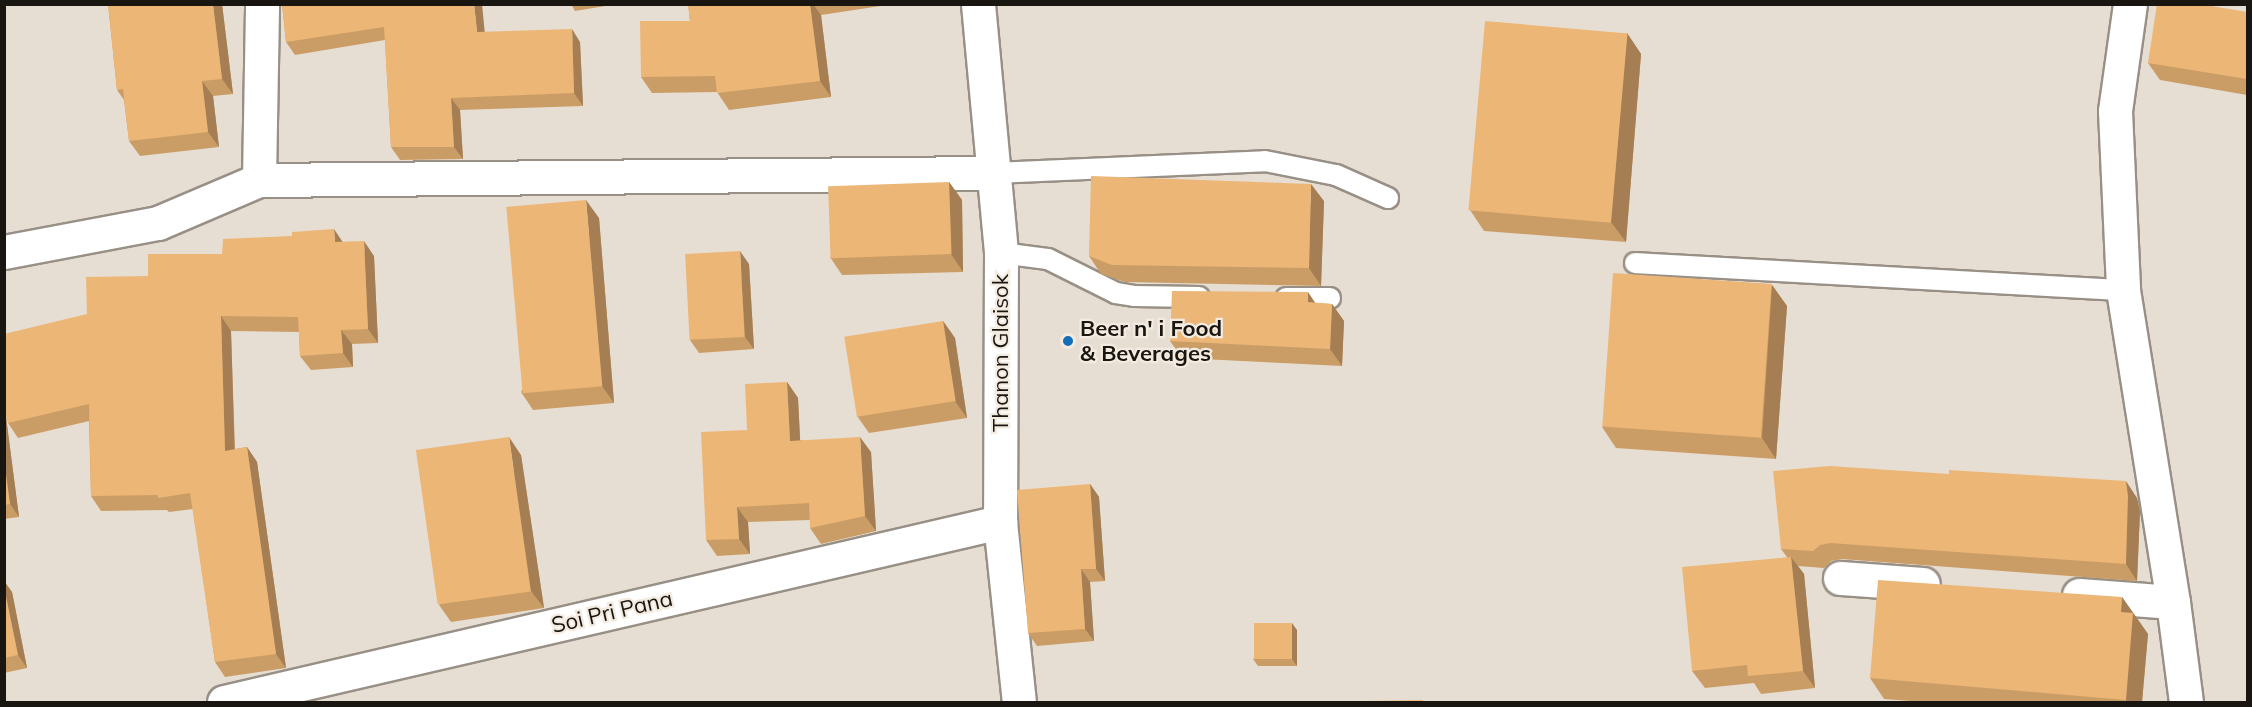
<!DOCTYPE html>
<style>
body{margin:0}
#map{position:relative;width:2252px;height:707px;overflow:hidden;background:#e7ded3;font-family:Mulish,sans-serif}
div>[style]{position:absolute}
.roads{filter:drop-shadow(2px 0 #989086) drop-shadow(-2px 0 #989086) drop-shadow(0 2px #989086) drop-shadow(0 -2px #989086)}
.lane>*{height:20px;margin:-10px;padding:0 10px;transform-origin:10px;border-radius:10px;background:#fff}
.street>*{height:33px;margin:-16.5px;padding:0 16.5px;transform-origin:16.5px;border-radius:16.5px;background:#fff}
.wall>*{inset:0;background:#cb9d66}
.shaded-wall>*{inset:0;background:#a57f53}
.building>*{inset:0;background:#ecb677;transform-origin:0 0}
.dots>*{width:16px;height:16px;translate:-50% -50%;box-sizing:border-box;border:3px solid #f4ebe0;border-radius:50%}
span{translate:-50% -50%;white-space:nowrap;text-align:center;line-height:1.15;-webkit-text-stroke:4.5px #f4ebe0;paint-order:stroke}
.poi-label{font-size:22px;color:#191612;font-weight:700}
.left{translate:0 -50%;text-align:left}
.street-label{font-size:22px;color:#191612}
.frame{position:absolute;inset:0;border:6px solid #191612;pointer-events:none}
</style>
<div id="map">
<div class="roads">
<div class="lane">
<div style="left:994px;top:173px;width:271px;rotate:-2.5deg"></div>
<div style="left:1265px;top:161px;width:72px;rotate:11.2deg"></div>
<div style="left:1336px;top:175px;width:57px;rotate:23.9deg"></div>
<div style="left:1001px;top:253px;width:47px;rotate:7.3deg"></div>
<div style="left:1048px;top:259px;width:76px;rotate:26.6deg"></div>
<div style="left:1116px;top:293px;width:18px;rotate:9deg"></div>
<div style="left:1134px;top:296px;width:65px;rotate:0.9deg"></div>
<div style="left:1635px;top:263px;width:489px;rotate:3.2deg"></div>
<div style="left:1286px;top:298px;width:44px"></div>
</div>
<div class="street">
<div style="left:978px;top:4px;width:250px;rotate:84.7deg"></div>
<div style="left:1001px;top:253px;width:269px;rotate:90.2deg"></div>
<div style="left:1000px;top:522px;width:181px;rotate:84deg"></div>
<div style="left:2130px;top:4px;width:108px;rotate:98deg"></div>
<div style="left:2115px;top:111px;width:179px;rotate:87.4deg"></div>
<div style="left:2123px;top:290px;width:316px;rotate:80.9deg"></div>
<div style="left:2173px;top:602px;width:101px;rotate:82.6deg"></div>
<div style="left:259px;top:180px;width:176px;rotate:-89deg"></div>
<div style="left:4px;top:252px;width:157px;rotate:-10.7deg"></div>
<div style="left:158px;top:223px;width:110px;rotate:-23.1deg"></div>
<div style="left:259px;top:180px;width:735px;rotate:-0.55deg"></div>
<div style="left:1840px;top:578px;width:83px;rotate:4.1deg"></div>
<div style="left:2079px;top:595px;width:94px;rotate:4.3deg"></div>
<div style="left:224px;top:702px;width:797px;rotate:-13.06deg"></div>
</div>
</div>
<div class="wall">
<div style="clip-path:polygon(108px 4px,222px 4px,233px 94px,213px 96px,219px 147px,140px 156px,129px 141px,124px 100px,117px 90px)"></div>
<div style="clip-path:polygon(282px 4px,484px 32px,580px 42px,583px 106px,460px 110px,463px 159px,400px 160px,391px 147px,385px 40px,295px 55px,286px 42px)"></div>
<div style="clip-path:polygon(571px 4px,618px 4px,575px 11px)"></div>
<div style="clip-path:polygon(688px 4px,894px 4px,821px 15px,831px 97px,729px 110px,717px 92px,652px 93px,641px 77px,690px 21px)"></div>
<div style="clip-path:polygon(2247px 12px,2247px 95px,2160px 80px,2148px 63px)"></div>
<div style="clip-path:polygon(1627px 33px,1641px 54px,1626px 242px,1484px 231px,1470px 210px)"></div>
<div style="clip-path:polygon(949px 182px,962px 200px,963px 272px,842px 275px,830px 257px)"></div>
<div style="clip-path:polygon(1324px 201px,1321px 286px,1125px 282px,1101px 274px,1089px 256px)"></div>
<div style="clip-path:polygon(599px 218px,614px 403px,533px 410px,521px 392px)"></div>
<div style="clip-path:polygon(343px 242px,374px 256px,378px 343px,352px 344px,353px 367px,311px 370px,300px 356px,299px 332px,231px 331px,235px 449px,247px 447px,257px 462px,286px 668px,225px 677px,215px 662px,193px 509px,169px 512px,167px 510px,101px 511px,91px 496px,89px 421px,18px 438px,8px 423px,87px 314px,148px 276px,222px 254px)"></div>
<div style="clip-path:polygon(749px 264px,754px 349px,699px 353px,690px 340px)"></div>
<div style="clip-path:polygon(1772px 285px,1787px 306px,1776px 459px,1616px 448px,1602px 427px)"></div>
<div style="clip-path:polygon(1315px 303px,1332px 304px,1344px 321px,1342px 366px,1182px 358px,1170px 341px)"></div>
<div style="clip-path:polygon(943px 321px,955px 338px,967px 418px,869px 433px,857px 416px)"></div>
<div style="clip-path:polygon(787px 382px,798px 398px,800px 440px,871px 452px,876px 531px,821px 544px,810px 528px,810px 520px,748px 522px,750px 554px,717px 556px,706px 540px,747px 430px)"></div>
<div style="clip-path:polygon(4px 415px,6px 417px,19px 517px,4px 519px)"></div>
<div style="clip-path:polygon(521px 455px,544px 608px,451px 622px,439px 605px)"></div>
<div style="clip-path:polygon(1949px 474px,2137px 498px,2140px 512px,2137px 581px,1841px 559px,1831px 561px,1824px 568px,1798px 566px,1804px 574px,1815px 688px,1761px 694px,1754px 683px,1705px 688px,1692px 671px,1787px 557px,1781px 549px)"></div>
<div style="clip-path:polygon(1090px 484px,1099px 497px,1105px 581px,1090px 582px,1094px 641px,1037px 646px,1028px 633px)"></div>
<div style="clip-path:polygon(4px 581px,12px 592px,27px 668px,4px 673px)"></div>
<div style="clip-path:polygon(2122px 597px,2148px 634px,2142px 702px,1925px 702px,1884px 699px,1870px 678px)"></div>
<div style="clip-path:polygon(1297px 630px,1297px 666px,1258px 666px,1253px 659px)"></div>
</div>
<div class="shaded-wall">
<div style="clip-path:polygon(213px 4px,222px 4px,233px 94px,222px 79px)"></div>
<div style="clip-path:polygon(474px 4px,482px 4px,486px 45px,477px 32px)"></div>
<div style="clip-path:polygon(810px 4px,813px 4px,821px 15px,831px 97px,820px 81px)"></div>
<div style="clip-path:polygon(572px 29px,580px 42px,583px 106px,574px 93px)"></div>
<div style="clip-path:polygon(1627px 33px,1641px 54px,1626px 242px,1611px 222px)"></div>
<div style="clip-path:polygon(202px 81px,213px 96px,219px 147px,208px 132px)"></div>
<div style="clip-path:polygon(451px 98px,460px 110px,463px 159px,454px 147px)"></div>
<div style="clip-path:polygon(949px 182px,962px 200px,963px 272px,951px 254px)"></div>
<div style="clip-path:polygon(1311px 184px,1324px 201px,1321px 286px,1309px 268px)"></div>
<div style="clip-path:polygon(586px 200px,599px 218px,614px 403px,602px 386px)"></div>
<div style="clip-path:polygon(334px 229px,344px 244px,335px 242px)"></div>
<div style="clip-path:polygon(364px 241px,374px 256px,378px 343px,368px 329px)"></div>
<div style="clip-path:polygon(740px 251px,749px 264px,754px 349px,745px 337px)"></div>
<div style="clip-path:polygon(1772px 285px,1787px 306px,1776px 459px,1762px 438px)"></div>
<div style="clip-path:polygon(1308px 292px,1320px 310px,1308px 302px)"></div>
<div style="clip-path:polygon(1332px 304px,1344px 321px,1342px 366px,1330px 349px)"></div>
<div style="clip-path:polygon(221px 316px,231px 331px,235px 465px,225px 451px)"></div>
<div style="clip-path:polygon(943px 321px,955px 338px,967px 418px,955px 401px)"></div>
<div style="clip-path:polygon(341px 330px,352px 344px,353px 367px,343px 353px)"></div>
<div style="clip-path:polygon(787px 382px,798px 398px,801px 457px,790px 441px)"></div>
<div style="clip-path:polygon(4px 415px,6px 417px,19px 517px,10px 504px,4px 460px)"></div>
<div style="clip-path:polygon(509px 437px,521px 455px,544px 608px,531px 591px)"></div>
<div style="clip-path:polygon(860px 437px,871px 452px,876px 531px,865px 516px)"></div>
<div style="clip-path:polygon(247px 447px,257px 462px,286px 668px,276px 654px)"></div>
<div style="clip-path:polygon(2126px 481px,2137px 498px,2140px 512px,2137px 581px,2126px 564px)"></div>
<div style="clip-path:polygon(1090px 484px,1099px 497px,1105px 581px,1096px 569px)"></div>
<div style="clip-path:polygon(737px 507px,748px 522px,750px 554px,739px 539px)"></div>
<div style="clip-path:polygon(1791px 557px,1804px 574px,1815px 688px,1803px 671px)"></div>
<div style="clip-path:polygon(1081px 569px,1090px 582px,1094px 641px,1085px 629px)"></div>
<div style="clip-path:polygon(4px 581px,12px 592px,27px 668px,18px 655px,4px 587px)"></div>
<div style="clip-path:polygon(2122px 597px,2148px 634px,2142px 702px,2127px 702px,2126px 700px,2121px 612px)"></div>
<div style="clip-path:polygon(1292px 623px,1297px 630px,1297px 666px,1292px 659px)"></div>
</div>
<div class="building">
<div style="clip-path:polygon(108px 4px,213px 4px,222px 79px,202px 81px,208px 132px,129px 141px,123px 89px,117px 90px)"></div>
<div style="clip-path:polygon(282px 4px,474px 4px,477px 32px,572px 29px,574px 93px,451px 98px,454px 147px,391px 147px,384px 27px,286px 42px)"></div>
<div style="clip-path:polygon(688px 4px,810px 4px,820px 81px,717px 93px,715px 76px,641px 77px,640px 21px,690px 21px)"></div>
<div style="clip-path:polygon(2157px 4px,2200px 4px,2247px 12px,2247px 79px,2148px 63px)"></div>
<div style="left:1485px;top:21px;width:143px;height:190px;rotate:5deg"></div>
<div style="clip-path:polygon(1091px 176px,1311px 184px,1309px 268px,1112px 265px,1089px 256px)"></div>
<div style="left:949px;top:182px;width:72px;height:121px;rotate:88deg"></div>
<div style="left:586px;top:200px;width:187px;height:80px;rotate:85deg"></div>
<div style="clip-path:polygon(334px 229px,335px 242px,364px 241px,368px 329px,341px 330px,343px 353px,300px 356px,298px 317px,221px 316px,225px 451px,247px 447px,276px 654px,215px 662px,190px 493px,158px 498px,158px 495px,91px 496px,89px 404px,8px 423px,4px 410px,4px 334px,87px 314px,86px 277px,148px 276px,148px 254px,222px 254px,223px 239px,292px 236px,292px 232px)"></div>
<div style="left:740px;top:251px;width:86px;height:55px;rotate:87deg"></div>
<div style="left:1613px;top:273px;width:159px;height:154px;rotate:4deg"></div>
<div style="clip-path:polygon(1172px 291px,1308px 292px,1308px 302px,1332px 304px,1330px 349px,1170px 341px)"></div>
<div style="left:943px;top:321px;width:81px;height:100px;rotate:81deg"></div>
<div style="clip-path:polygon(787px 382px,790px 441px,860px 437px,865px 516px,810px 528px,809px 503px,737px 507px,739px 539px,706px 540px,701px 432px,747px 430px,745px 384px)"></div>
<div style="left:509px;top:437px;width:156px;height:94px;rotate:82deg"></div>
<div style="clip-path:polygon(4px 460px,10px 504px,4px 505px)"></div>
<div style="clip-path:polygon(1830px 466px,1949px 474px,1949px 470px,2126px 481px,2128px 496px,2126px 564px,1830px 543px,1820px 545px,1813px 551px,1781px 549px,1773px 471px)"></div>
<div style="clip-path:polygon(1090px 484px,1096px 569px,1081px 569px,1085px 629px,1028px 633px,1017px 490px)"></div>
<div style="clip-path:polygon(1791px 557px,1803px 671px,1748px 676px,1747px 665px,1692px 671px,1682px 567px)"></div>
<div style="clip-path:polygon(1878px 580px,2122px 597px,2121px 612px,2133px 613px,2126px 700px,1870px 678px)"></div>
<div style="clip-path:polygon(4px 587px,18px 655px,4px 658px)"></div>
<div style="left:1254px;top:623px;width:38px;height:36px"></div>
<div style="clip-path:polygon(1423px 700px,1423px 702px,1366px 702px,1366px 701px)"></div>
</div>
<div class="dots">
<div style="left:1068px;top:341px;background:#136ebb"></div>
</div>
<div class="poi-label">
<span class="left" style="left:1080px;top:341px">Beer n' i Food<br>&amp; Beverages</span>
</div>
<div class="street-label">
<span style="left:1001px;top:353px;rotate:-90deg">Thanon Glaisok</span>
<span style="left:612px;top:612px;rotate:-13deg">Soi Pri Pana</span>
</div>
<div class="frame"></div>
</div>
